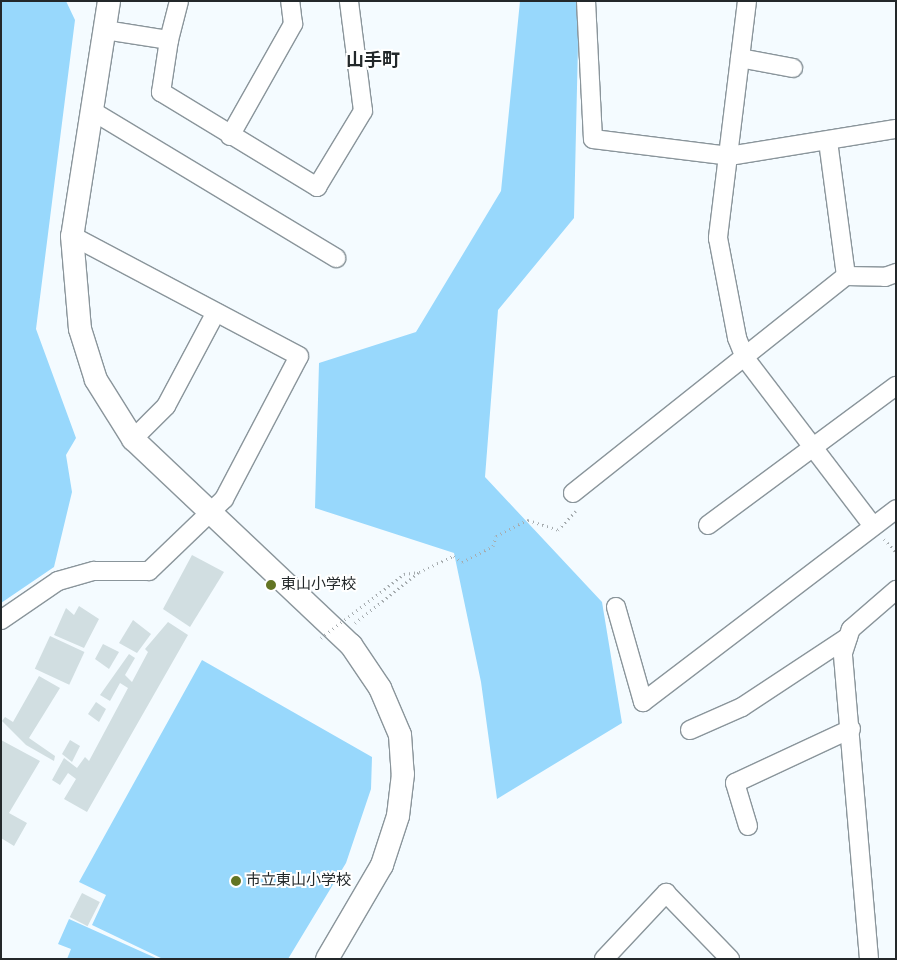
<!DOCTYPE html>
<meta charset="utf-8">
<style>
body{margin:0}
#map{position:relative;width:897px;height:960px;overflow:hidden;background:#f4fbff;font-family:Figtree,"Noto Sans JP",sans-serif}
div>[style]{position:absolute}
.green>*{inset:0;background:#98d8fc}
.building>*{inset:0;background:#d1dee1;transform-origin:0 0}
.path>*{height:3px;margin-top:-1.5px;transform-origin:0;background:repeating-linear-gradient(90deg,#a6acaf 0 1px,transparent 0 5px)}
.roads{filter:drop-shadow(1px 0 #8a959b) drop-shadow(-1px 0 #8a959b) drop-shadow(0 1px #8a959b) drop-shadow(0 -1px #8a959b)}
.minor>*{height:18px;margin:-9px;padding:0 9px;transform-origin:9px;border-radius:9px;background:#fff}
.tertiary>*{height:22px;margin:-11px;padding:0 11px;transform-origin:11px;border-radius:11px;background:#fff}
.path-bridge>*{height:3px;margin-top:-1.5px;transform-origin:0;background:repeating-linear-gradient(90deg,#a6acaf 0 1px,transparent 0 5px)}
.dots>*{width:14px;height:14px;translate:-50% -50%;box-sizing:border-box;border:2px solid #fff;border-radius:50%}
span{translate:-50% -50%;white-space:nowrap;text-align:center;line-height:1.15;-webkit-text-stroke:4px #fff;paint-order:stroke}
.poi-label{font-size:15px;color:#23282a}
.left{translate:0 -50%;text-align:left}
.quarter-label{font-size:18px;color:#23282a;font-weight:700}
.frame{position:absolute;inset:0;border:2px solid #23282a;pointer-events:none}
</style>
<div id="map">
<div class="green">
<div style="clip-path:polygon(1px 1px,66px 1px,75px 20px,36px 329px,76px 438px,66px 455px,72px 492px,54px 567px,1px 603px)"></div>
<div style="clip-path:polygon(520px 1px,579px 1px,574px 218px,498px 310px,485px 477px,602px 602px,622px 723px,497px 799px,481px 682px,454px 553px,315px 508px,319px 363px,416px 332px,501px 191px)"></div>
<div style="clip-path:polygon(202px 660px,372px 757px,371px 789px,346px 863px,288px 959px,163px 959px,92px 925px,106px 895px,79px 882px)"></div>
<div style="clip-path:polygon(69px 919px,158px 959px,67px 959px,71px 949px,58px 944px)"></div>
</div>
<div class="building">
<div style="clip-path:polygon(192px 555px,224px 572px,190px 627px,163px 609px)"></div>
<div style="clip-path:polygon(79px 606px,99px 619px,84px 648px,54px 635px,66px 608px,74px 615px)"></div>
<div style="clip-path:polygon(133px 620px,151px 634px,137px 653px,119px 643px)"></div>
<div style="clip-path:polygon(168px 622px,188px 635px,87px 812px,64px 799px,76px 779px,68px 773px,60px 785px,52px 780px,64px 758px,77px 768px,85px 757px,89px 761px,128px 688px,120px 683px,110px 701px,100px 695px,129px 654px,135px 658px,125px 675px,132px 682px,148px 652px,145px 649px)"></div>
<div style="left:50px;top:636px;width:38px;height:36px;rotate:25deg"></div>
<div style="clip-path:polygon(103px 644px,119px 652px,109px 669px,95px 659px)"></div>
<div style="clip-path:polygon(39px 676px,60px 688px,29px 738px,55px 756px,54px 761px,26px 745px,2px 721px,5px 717px,13px 722px)"></div>
<div style="clip-path:polygon(96px 702px,106px 709px,99px 722px,88px 714px)"></div>
<div style="clip-path:polygon(1px 740px,40px 761px,9px 813px,27px 823px,14px 846px,1px 838px)"></div>
<div style="clip-path:polygon(70px 740px,80px 746px,72px 762px,62px 754px)"></div>
<div style="left:82px;top:893px;width:20px;height:27px;rotate:27deg"></div>
</div>
<div class="path">
<div style="left:884px;top:539px;width:18px;rotate:47deg"></div>
<div style="left:355px;top:623px;width:82px;rotate:-38.6deg"></div>
<div style="left:419px;top:572px;width:38px;rotate:-25deg"></div>
<div style="left:454px;top:556px;width:10px;rotate:37deg"></div>
<div style="left:462px;top:562px;width:35px;rotate:-27deg"></div>
<div style="left:493px;top:546px;width:10px;rotate:-73deg"></div>
<div style="left:496px;top:536px;width:36px;rotate:-27deg"></div>
<div style="left:528px;top:520px;width:32px;rotate:18deg"></div>
<div style="left:558px;top:530px;width:26px;rotate:-47deg"></div>
</div>
<div class="roads">
<div class="minor">
<div style="left:586px;top:1px;width:138px;rotate:87.1deg"></div>
<div style="left:593px;top:139px;width:137px;rotate:7.1deg"></div>
<div style="left:729px;top:156px;width:169px;rotate:-9.2deg"></div>
<div style="left:747px;top:1px;width:239px;rotate:97deg"></div>
<div style="left:718px;top:238px;width:102px;rotate:79.2deg"></div>
<div style="left:737px;top:338px;width:22px;rotate:68deg"></div>
<div style="left:745px;top:358px;width:211px;rotate:52.7deg"></div>
<div style="left:105px;top:30px;width:65px;rotate:8.9deg"></div>
<div style="left:169px;top:40px;width:53px;rotate:98.7deg"></div>
<div style="left:161px;top:92px;width:183px;rotate:31.3deg"></div>
<div style="left:317px;top:187px;width:89px;rotate:-58.8deg"></div>
<div style="left:363px;top:111px;width:111px;rotate:-97.3deg"></div>
<div style="left:169px;top:40px;width:40px;rotate:-75.6deg"></div>
<div style="left:740px;top:58px;width:54px;rotate:10.7deg"></div>
<div style="left:94px;top:112px;width:283px;rotate:31.1deg"></div>
<div style="left:230px;top:136px;width:129px;rotate:-60.6deg"></div>
<div style="left:293px;top:24px;width:23px;rotate:-97deg"></div>
<div style="left:846px;top:276px;width:39px;rotate:1deg"></div>
<div style="left:885px;top:277px;width:12px;rotate:-20deg"></div>
<div style="left:133px;top:439px;width:47px;rotate:-45deg"></div>
<div style="left:166px;top:406px;width:106px;rotate:-62deg"></div>
<div style="left:573px;top:493px;width:349px;rotate:-38.5deg"></div>
<div style="left:846px;top:276px;width:136px;rotate:-97.6deg"></div>
<div style="left:708px;top:525px;width:234px;rotate:-36.5deg"></div>
<div style="left:616px;top:607px;width:99px;rotate:74.1deg"></div>
<div style="left:643px;top:702px;width:318px;rotate:-37.3deg"></div>
<div style="left:1px;top:620px;width:69px;rotate:-34.4deg"></div>
<div style="left:58px;top:581px;width:37px;rotate:-16deg"></div>
<div style="left:94px;top:571px;width:55px"></div>
<div style="left:149px;top:571px;width:104px;rotate:-43.8deg"></div>
<div style="left:224px;top:499px;width:161px;rotate:-62.3deg"></div>
<div style="left:299px;top:356px;width:257px;rotate:-152.1deg"></div>
<div style="left:690px;top:730px;width:57px;rotate:-23.9deg"></div>
<div style="left:742px;top:707px;width:127px;rotate:-33.4deg"></div>
<div style="left:748px;top:826px;width:45px;rotate:-106.8deg"></div>
<div style="left:735px;top:783px;width:128px;rotate:-25deg"></div>
<div style="left:604px;top:959px;width:91px;rotate:-46.8deg"></div>
<div style="left:666px;top:893px;width:92px;rotate:45.9deg"></div>
<div style="left:869px;top:959px;width:307px;rotate:-94.9deg"></div>
<div style="left:843px;top:653px;width:25px;rotate:-72deg"></div>
<div style="left:851px;top:629px;width:60px;rotate:-40.9deg"></div>
</div>
<div class="tertiary">
<div style="left:109px;top:1px;width:238px;rotate:98.9deg"></div>
<div style="left:72px;top:236px;width:93px;rotate:85.1deg"></div>
<div style="left:80px;top:329px;width:53px;rotate:72.6deg"></div>
<div style="left:96px;top:380px;width:70px;rotate:57.9deg"></div>
<div style="left:133px;top:439px;width:300px;rotate:43.4deg"></div>
<div style="left:351px;top:645px;width:52px;rotate:56deg"></div>
<div style="left:380px;top:688px;width:51px;rotate:66.9deg"></div>
<div style="left:400px;top:735px;width:39px;rotate:86deg"></div>
<div style="left:403px;top:774px;width:42px;rotate:96.8deg"></div>
<div style="left:398px;top:816px;width:52px;rotate:108.1deg"></div>
<div style="left:382px;top:865px;width:109px;rotate:120.3deg"></div>
</div>
</div>
<div class="path-bridge">
<div style="left:321px;top:638px;width:105px;rotate:-37.6deg"></div>
<div style="left:404px;top:574px;width:15px;rotate:-8deg"></div>
</div>
<div class="dots">
<div style="left:271px;top:585px;background:#637524"></div>
<div style="left:236px;top:881px;background:#637524"></div>
</div>
<div class="poi-label">
<span class="left" style="left:281px;top:585px">東山小学校</span>
<span class="left" style="left:246px;top:881px">市立東山小学校</span>
</div>
<div class="quarter-label">
<span style="left:373px;top:60px">山手町</span>
</div>
<div class="frame"></div>
</div>
